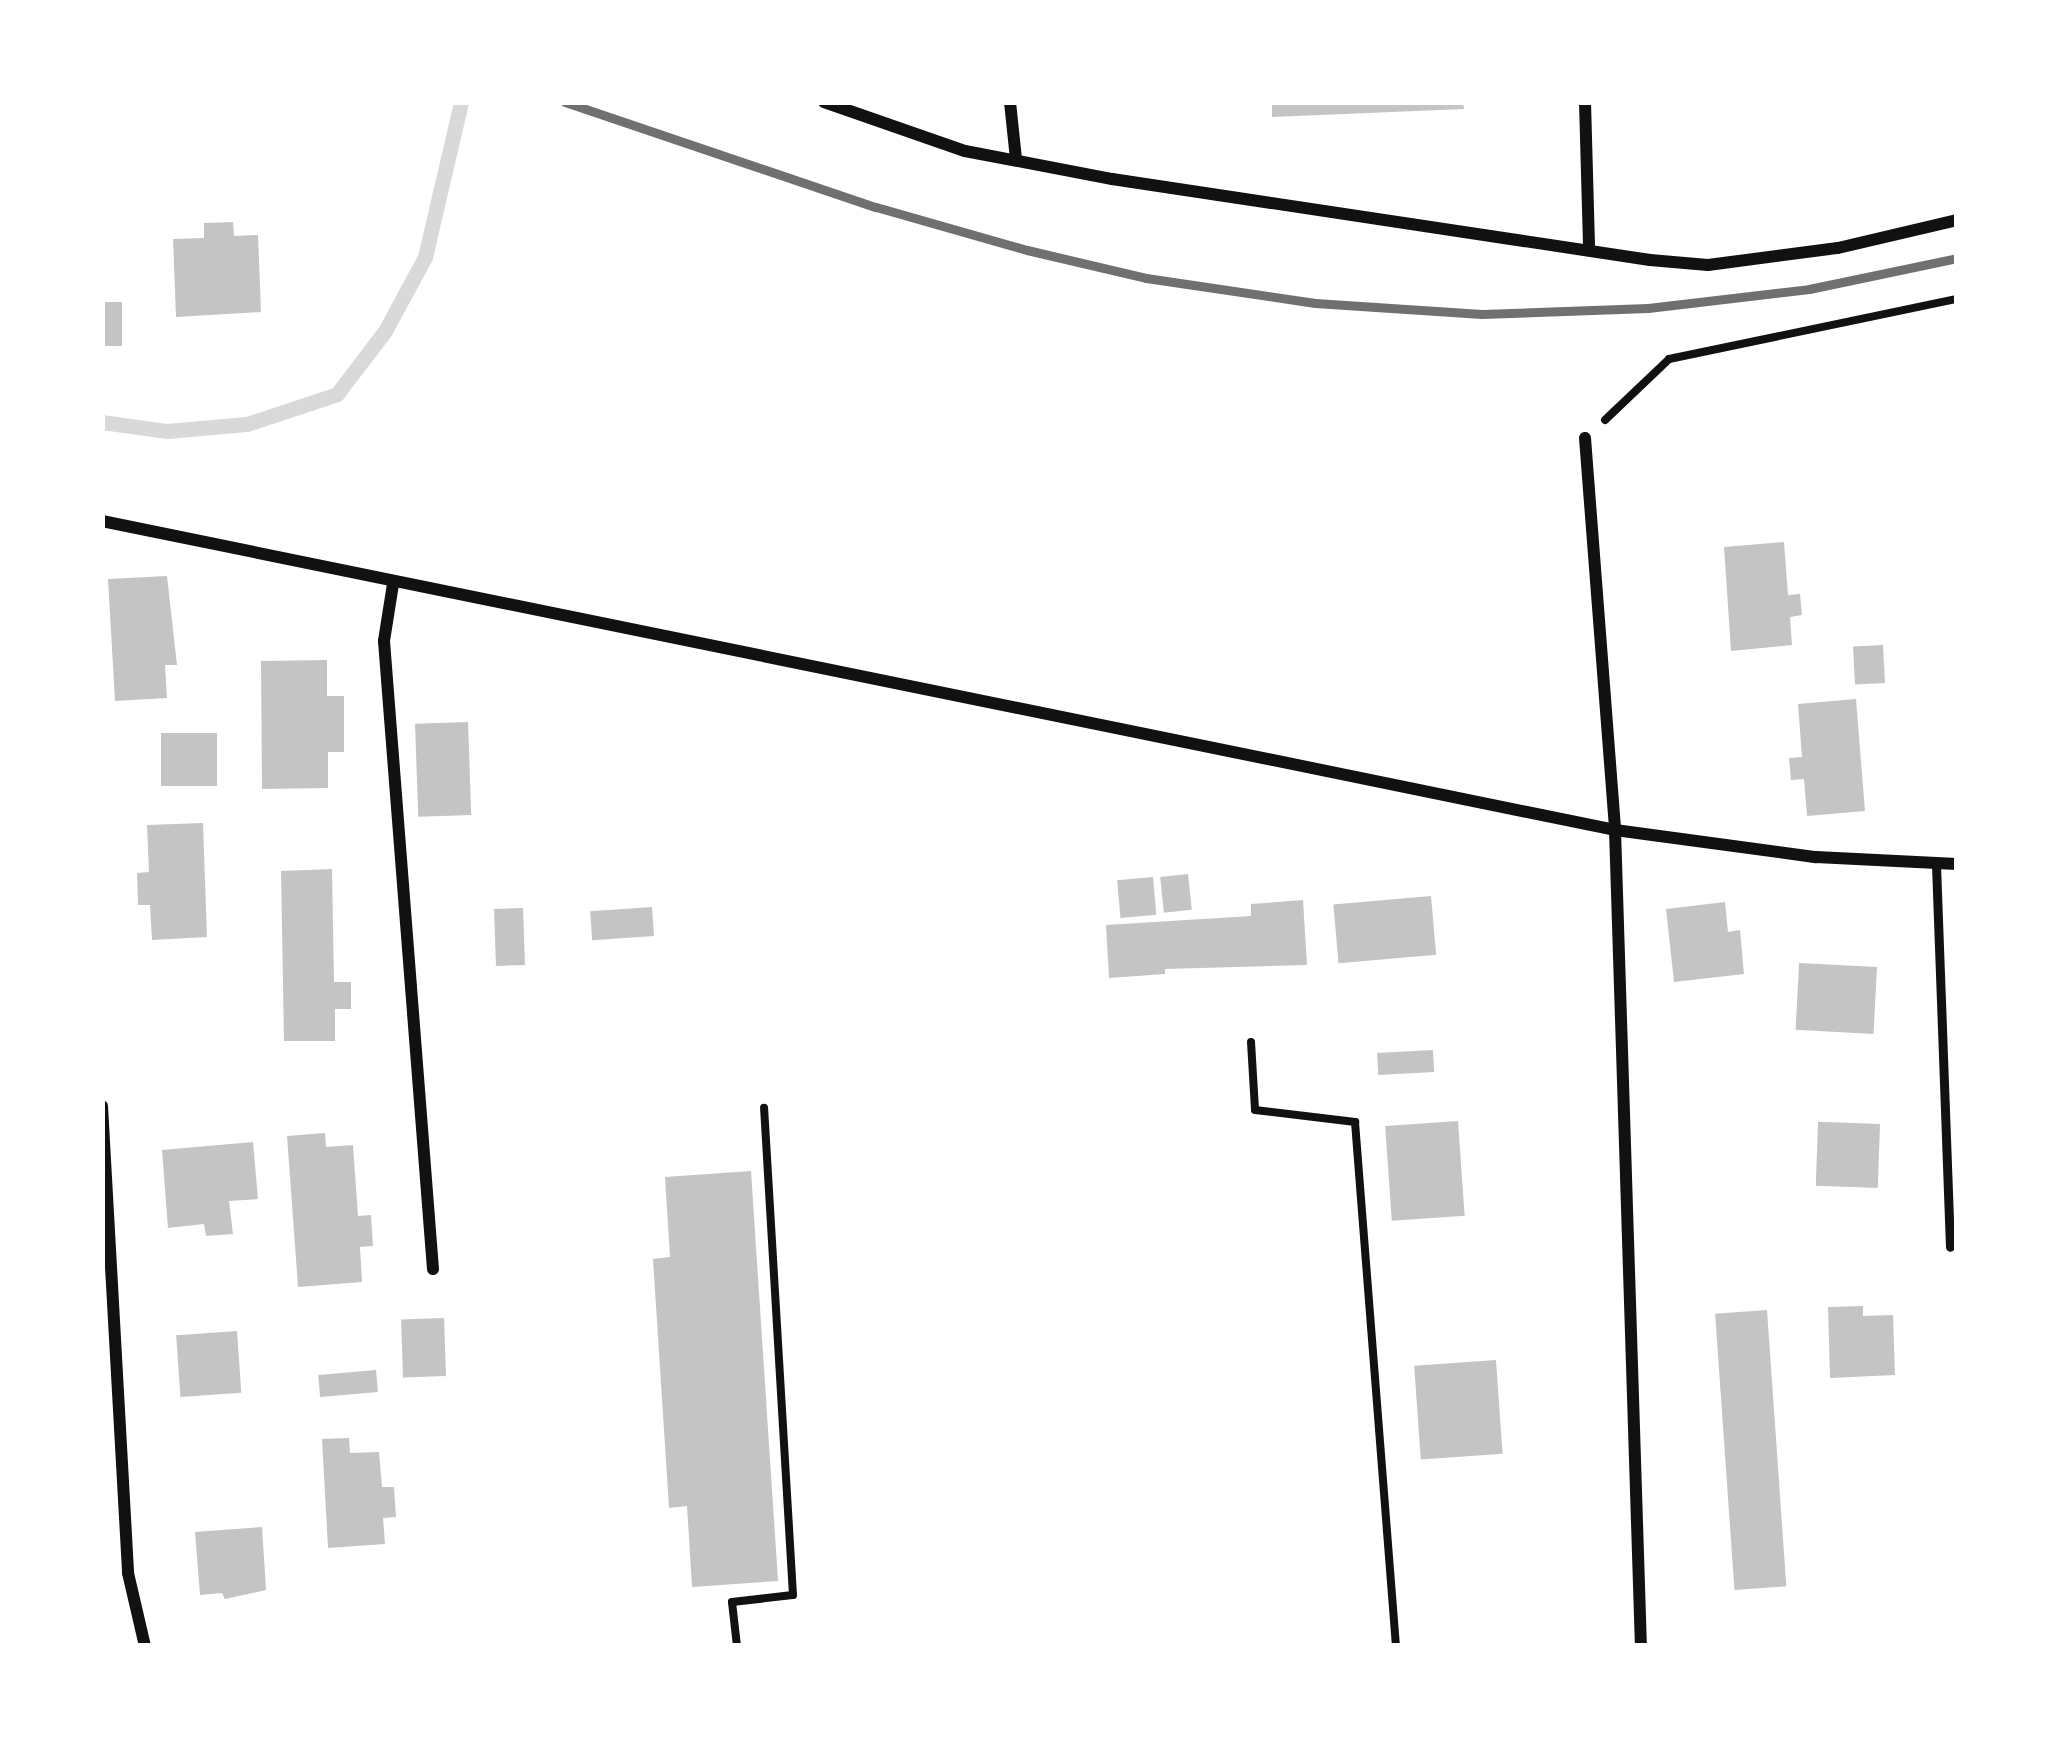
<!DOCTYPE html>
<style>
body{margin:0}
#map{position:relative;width:2059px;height:1748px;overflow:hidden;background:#fff;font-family:"Libre Baskerville",serif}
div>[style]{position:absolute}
.stream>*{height:15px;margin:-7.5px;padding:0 7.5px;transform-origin:7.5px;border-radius:7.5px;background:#d9d9d9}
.building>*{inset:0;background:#c4c4c4;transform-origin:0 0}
.path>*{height:8px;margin:-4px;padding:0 4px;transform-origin:4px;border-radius:4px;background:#111}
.service>*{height:9px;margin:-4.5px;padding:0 4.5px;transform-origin:4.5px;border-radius:4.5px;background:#111}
.minor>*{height:12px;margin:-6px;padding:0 6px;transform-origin:6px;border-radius:6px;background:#111}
.rail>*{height:9px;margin:-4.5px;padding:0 4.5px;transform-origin:4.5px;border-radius:4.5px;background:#707070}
span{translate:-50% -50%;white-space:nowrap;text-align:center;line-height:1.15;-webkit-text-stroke:10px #fff;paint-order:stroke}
.frame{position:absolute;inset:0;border:105px solid #fff;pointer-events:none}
</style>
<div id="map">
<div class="stream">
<div style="left:102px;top:422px;width:66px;rotate:7.9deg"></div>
<div style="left:167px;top:431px;width:80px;rotate:-5deg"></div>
<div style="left:247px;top:424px;width:95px;rotate:-18.4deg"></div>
<div style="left:337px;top:394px;width:79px;rotate:-52.7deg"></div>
<div style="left:385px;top:331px;width:84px;rotate:-61.6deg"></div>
<div style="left:425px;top:257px;width:159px;rotate:-76.9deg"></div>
</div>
<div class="building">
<div style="clip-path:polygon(1272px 102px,1463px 102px,1464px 109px,1272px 117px)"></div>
<div style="clip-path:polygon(233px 222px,234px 236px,258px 235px,261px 312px,176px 317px,173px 239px,204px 238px,204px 223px)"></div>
<div style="left:122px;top:302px;width:44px;height:18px;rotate:90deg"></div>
<div style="clip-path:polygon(1784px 542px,1788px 595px,1800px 594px,1802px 615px,1790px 617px,1792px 645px,1731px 651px,1724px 547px)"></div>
<div style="clip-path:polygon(167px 576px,177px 665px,165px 665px,167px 698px,115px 701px,108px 579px)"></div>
<div style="left:1883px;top:645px;width:38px;height:30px;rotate:87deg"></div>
<div style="clip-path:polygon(327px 660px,327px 696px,344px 696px,344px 752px,328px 752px,328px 788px,262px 789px,261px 661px)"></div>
<div style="clip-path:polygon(1856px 699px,1865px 811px,1807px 816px,1804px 779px,1791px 780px,1789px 758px,1802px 757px,1798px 704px)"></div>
<div style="left:468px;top:722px;width:93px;height:53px;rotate:88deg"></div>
<div style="left:161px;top:733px;width:56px;height:53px"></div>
<div style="clip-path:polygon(203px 823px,207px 937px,152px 940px,150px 905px,138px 905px,137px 873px,149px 872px,147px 825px)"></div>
<div style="clip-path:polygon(332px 869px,334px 982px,351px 982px,351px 1009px,335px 1009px,335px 1041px,284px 1041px,281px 871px)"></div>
<div style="left:1188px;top:874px;width:36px;height:28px;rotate:84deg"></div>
<div style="left:1153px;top:877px;width:38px;height:36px;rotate:85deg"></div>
<div style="left:1431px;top:896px;width:59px;height:98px;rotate:85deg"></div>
<div style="clip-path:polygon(1303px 900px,1307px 965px,1165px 969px,1165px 974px,1109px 978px,1106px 925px,1251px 916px,1251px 904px)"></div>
<div style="clip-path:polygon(1725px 902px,1728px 932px,1740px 930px,1744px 974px,1674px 982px,1666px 909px)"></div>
<div style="left:652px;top:907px;width:29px;height:62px;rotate:86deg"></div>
<div style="left:523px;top:908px;width:57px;height:29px;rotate:88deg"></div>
<div style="left:1877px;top:967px;width:67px;height:78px;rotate:93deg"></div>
<div style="left:1433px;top:1050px;width:22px;height:56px;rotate:87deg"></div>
<div style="left:1458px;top:1121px;width:95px;height:73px;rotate:86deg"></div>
<div style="left:1880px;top:1124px;width:64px;height:62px;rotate:92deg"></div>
<div style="clip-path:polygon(325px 1133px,326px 1147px,353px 1145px,358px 1216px,371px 1215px,373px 1246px,360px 1247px,362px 1282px,298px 1287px,287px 1136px)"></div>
<div style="clip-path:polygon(253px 1142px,258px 1199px,229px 1201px,233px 1234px,206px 1236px,204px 1224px,168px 1228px,162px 1150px)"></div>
<div style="clip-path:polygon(751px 1171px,778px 1581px,692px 1587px,687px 1506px,669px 1508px,653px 1259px,670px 1257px,665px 1177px)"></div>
<div style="clip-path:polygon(1863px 1306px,1863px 1316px,1893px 1315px,1895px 1375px,1830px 1378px,1828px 1307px)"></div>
<div style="left:1767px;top:1310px;width:277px;height:52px;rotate:86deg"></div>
<div style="left:444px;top:1318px;width:58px;height:43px;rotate:88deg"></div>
<div style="left:237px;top:1331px;width:62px;height:61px;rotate:86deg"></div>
<div style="left:1496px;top:1360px;width:94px;height:82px;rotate:86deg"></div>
<div style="left:376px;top:1370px;width:22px;height:58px;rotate:85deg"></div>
<div style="clip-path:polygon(349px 1438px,350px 1453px,379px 1452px,382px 1487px,394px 1487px,396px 1517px,383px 1518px,385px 1544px,328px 1548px,322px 1439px)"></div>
<div style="clip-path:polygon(262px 1527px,266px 1590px,225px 1599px,222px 1593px,200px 1595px,195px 1532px)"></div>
</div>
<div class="path">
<div style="left:1605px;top:420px;width:88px;rotate:-43.6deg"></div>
<div style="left:1669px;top:359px;width:294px;rotate:-11.8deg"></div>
<div style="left:1251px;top:1042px;width:68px;rotate:86.6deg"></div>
<div style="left:1255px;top:1110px;width:101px;rotate:6.8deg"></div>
<div style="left:1355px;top:1122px;width:526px;rotate:85.53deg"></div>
<div style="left:737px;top:1646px;width:44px;rotate:-96.5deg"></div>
<div style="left:732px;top:1602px;width:61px;rotate:-6.5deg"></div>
<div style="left:793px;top:1595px;width:488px;rotate:-93.4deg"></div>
</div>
<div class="service">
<div style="left:1936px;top:865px;width:382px;rotate:87.9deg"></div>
</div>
<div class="minor">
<div style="left:824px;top:102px;width:149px;rotate:19.2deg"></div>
<div style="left:965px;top:151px;width:150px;rotate:10.8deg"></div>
<div style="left:1112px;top:179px;width:544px;rotate:8.56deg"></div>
<div style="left:1650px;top:260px;width:58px;rotate:4.9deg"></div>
<div style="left:1708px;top:265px;width:131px;rotate:-7.5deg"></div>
<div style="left:1838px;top:248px;width:122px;rotate:-13.2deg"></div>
<div style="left:1010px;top:102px;width:57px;rotate:84deg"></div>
<div style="left:1585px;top:102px;width:144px;rotate:88.4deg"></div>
<div style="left:1585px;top:438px;width:393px;rotate:85.6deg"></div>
<div style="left:1615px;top:830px;width:816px;rotate:88.18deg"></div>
<div style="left:102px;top:521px;width:1544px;rotate:11.54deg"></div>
<div style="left:1615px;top:830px;width:203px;rotate:7.7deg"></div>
<div style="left:1816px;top:857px;width:141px;rotate:2.8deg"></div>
<div style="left:393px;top:584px;width:58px;rotate:99deg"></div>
<div style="left:384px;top:641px;width:630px;rotate:85.54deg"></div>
<div style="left:102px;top:1106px;width:468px;rotate:86.8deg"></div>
<div style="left:128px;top:1573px;width:75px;rotate:76.9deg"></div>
</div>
<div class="rail">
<div style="left:565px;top:102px;width:328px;rotate:18.7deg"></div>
<div style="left:876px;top:207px;width:157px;rotate:15.9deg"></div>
<div style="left:1027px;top:250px;width:122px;rotate:13.2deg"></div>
<div style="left:1146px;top:278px;width:171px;rotate:8.4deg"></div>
<div style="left:1315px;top:303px;width:167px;rotate:3.8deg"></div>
<div style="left:1482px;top:314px;width:166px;rotate:-2.1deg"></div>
<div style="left:1648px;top:308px;width:162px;rotate:-6.7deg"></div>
<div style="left:1809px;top:289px;width:151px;rotate:-11.8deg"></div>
</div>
<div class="frame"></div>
</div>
